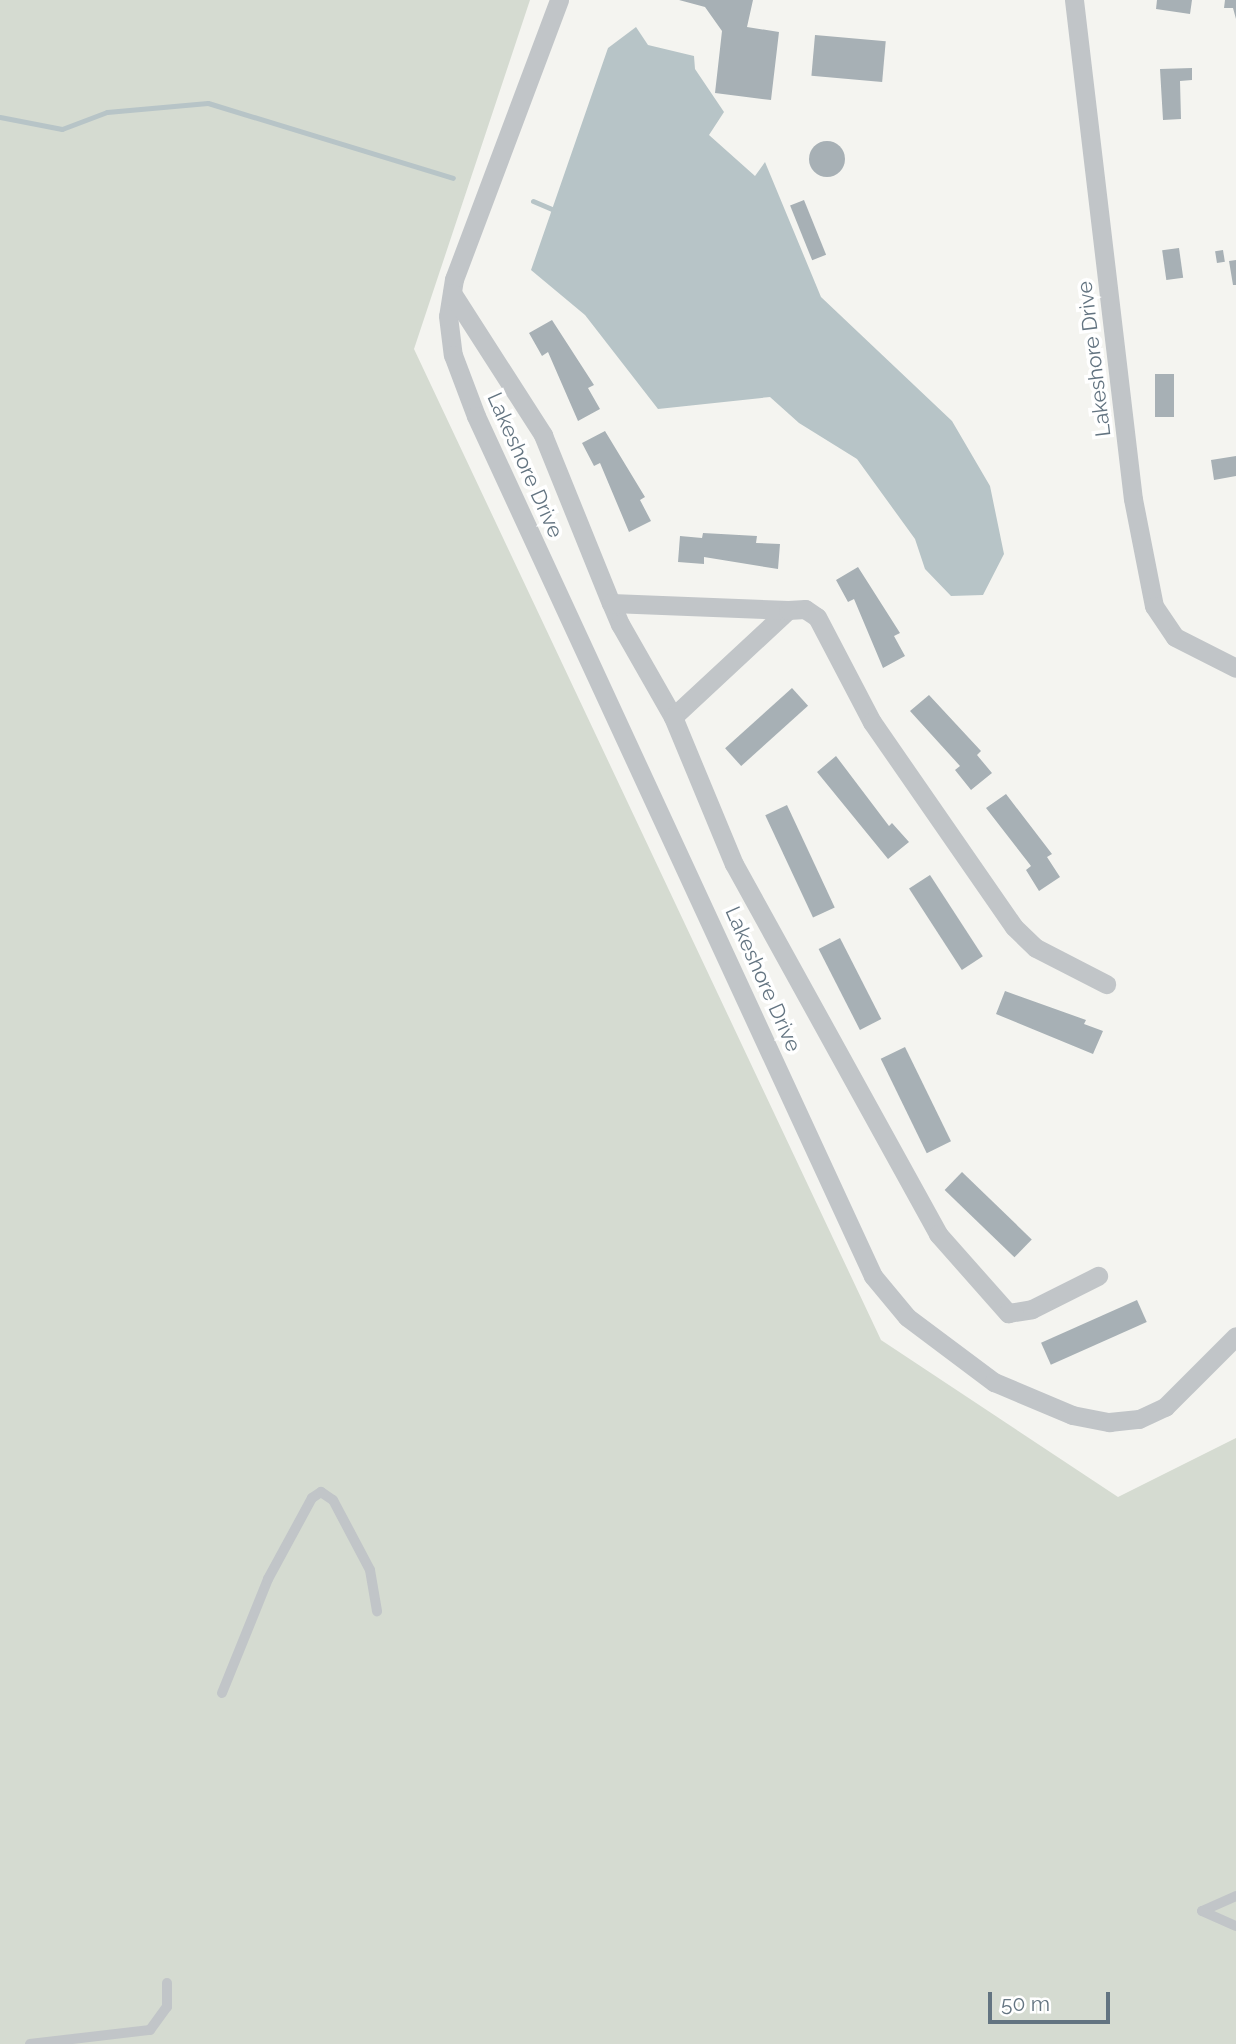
<!DOCTYPE html>
<style>
body{margin:0}
#map{position:relative;width:1236px;height:2044px;overflow:hidden;background:#f4f4f0;font-family:Raleway,sans-serif}
div>[style]{position:absolute}
.green>*{inset:0;background:#d5dbd1}
.water>*{inset:0;background:#b7c4c7}
.stream>*{height:5px;margin:-2.5px;padding:0 2.5px;transform-origin:2.5px;border-radius:2.5px;background:#b7c4c7}
.building>*{inset:0;background:#a7b0b5;transform-origin:0 0}
.round{border-radius:50%}
.service>*{height:10px;margin:-5px;padding:0 5px;transform-origin:5px;border-radius:5px;background:#c1c5c8}
.minor>*{height:19px;margin:-9.5px;padding:0 9.5px;transform-origin:9.5px;border-radius:9.5px;background:#c1c5c8}
span{translate:-50% -50%;white-space:nowrap;text-align:center;line-height:1.15;-webkit-text-stroke:7px #fff;paint-order:stroke}
.street-label{font-size:21px;color:#637481}
.scale{position:absolute;left:988px;top:1992px;width:122px;height:32px;box-sizing:border-box;border:4px solid #637481;border-top:0;padding-left:9px;font-size:21px;line-height:24px;white-space:nowrap;color:#637481;-webkit-text-stroke:5px #fff;paint-order:stroke}
</style>
<div id="map">
<div class="green">
<div style="clip-path:polygon(0 0,530px 0,414px 349px,881px 1340px,1118px 1497px,1236px 1438px,1236px 2044px,0 2044px)"></div>
</div>
<div class="water">
<div style="clip-path:polygon(636px 27px,648px 45px,694px 56px,695px 69px,724px 112px,709px 135px,755px 176px,765px 162px,821px 297px,952px 421px,990px 486px,1004px 554px,983px 595px,951px 596px,925px 569px,915px 539px,857px 459px,799px 423px,770px 397px,658px 409px,585px 315px,531px 270px,608px 48px)"></div>
</div>
<div class="stream">
<div style="left:0;top:117px;width:63px;rotate:11deg"></div>
<div style="left:62px;top:129px;width:48px;rotate:-20.7deg"></div>
<div style="left:107px;top:112px;width:101px;rotate:-5.1deg"></div>
<div style="left:208px;top:103px;width:256px;rotate:17deg"></div>
<div style="left:533px;top:201px;width:23px;rotate:23deg"></div>
</div>
<div class="building">
<div style="clip-path:polygon(679px 0,753px 0,747px 27px,779px 32px,771px 100px,715px 93px,722px 31px,705px 7px)"></div>
<div style="clip-path:polygon(1157px 0,1192px 0,1190px 14px,1156px 9px)"></div>
<div style="clip-path:polygon(1225px 0,1236px 0,1236px 19px,1233px 8px,1224px 8px)"></div>
<div style="left:815px;top:35px;width:71px;height:41px;rotate:5deg"></div>
<div style="clip-path:polygon(1192px 68px,1192px 80px,1180px 81px,1181px 119px,1163px 120px,1160px 69px)"></div>
<div class="round" style="left:809px;top:141px;width:36px;height:36px"></div>
<div style="left:804px;top:200px;width:59px;height:15px;rotate:68deg"></div>
<div style="left:1179px;top:248px;width:30px;height:17px;rotate:82deg"></div>
<div style="left:1223px;top:250px;width:12px;height:8px;rotate:81deg"></div>
<div style="clip-path:polygon(1236px 260px,1236px 285px,1233px 285px,1229px 261px)"></div>
<div style="clip-path:polygon(552px 320px,594px 385px,588px 388px,600px 409px,578px 421px,548px 352px,542px 356px,529px 333px)"></div>
<div style="left:1155px;top:374px;width:19px;height:43px"></div>
<div style="clip-path:polygon(605px 431px,645px 497px,640px 500px,651px 521px,629px 532px,600px 463px,594px 466px,582px 443px)"></div>
<div style="clip-path:polygon(1236px 456px,1236px 476px,1214px 480px,1211px 460px)"></div>
<div style="clip-path:polygon(703px 533px,757px 536px,756px 543px,780px 544px,778px 569px,704px 557px,704px 564px,678px 562px,680px 536px,702px 538px)"></div>
<div style="clip-path:polygon(858px 567px,900px 633px,894px 636px,905px 656px,883px 668px,854px 599px,848px 602px,836px 580px)"></div>
<div style="left:792px;top:688px;width:24px;height:90px;rotate:48deg"></div>
<div style="clip-path:polygon(929px 695px,981px 751px,977px 755px,992px 773px,971px 790px,955px 770px,960px 766px,910px 711px)"></div>
<div style="clip-path:polygon(836px 756px,889px 826px,892px 823px,909px 842px,888px 859px,817px 772px)"></div>
<div style="clip-path:polygon(1006px 794px,1052px 854px,1047px 857px,1060px 877px,1039px 891px,1026px 870px,1031px 866px,986px 808px)"></div>
<div style="left:787px;top:805px;width:113px;height:24px;rotate:65deg"></div>
<div style="left:930px;top:875px;width:97px;height:25px;rotate:57deg"></div>
<div style="left:840px;top:938px;width:91px;height:24px;rotate:63deg"></div>
<div style="clip-path:polygon(1005px 991px,1086px 1020px,1084px 1024px,1103px 1031px,1093px 1054px,996px 1014px)"></div>
<div style="left:905px;top:1047px;width:105px;height:27px;rotate:64deg"></div>
<div style="left:962px;top:1172px;width:97px;height:25px;rotate:44deg"></div>
<div style="left:1137px;top:1300px;width:24px;height:105px;rotate:66deg"></div>
</div>
<div class="service">
<div style="left:222px;top:1693px;width:123px;rotate:-68deg"></div>
<div style="left:268px;top:1579px;width:92px;rotate:-61.5deg"></div>
<div style="left:312px;top:1498px;width:11px;rotate:-34deg"></div>
<div style="left:321px;top:1492px;width:14px;rotate:34deg"></div>
<div style="left:333px;top:1500px;width:79px;rotate:62.1deg"></div>
<div style="left:370px;top:1570px;width:42px;rotate:80.3deg"></div>
<div style="left:1236px;top:1896px;width:37px;rotate:156deg"></div>
<div style="left:1202px;top:1911px;width:37px;rotate:24deg"></div>
<div style="left:30px;top:2044px;width:121px;rotate:-6.7deg"></div>
<div style="left:150px;top:2030px;width:29px;rotate:-54deg"></div>
<div style="left:167px;top:2007px;width:24px;rotate:-90deg"></div>
</div>
<div class="minor">
<div style="left:559px;top:0;width:298px;rotate:110.6deg"></div>
<div style="left:454px;top:279px;width:37px;rotate:99deg"></div>
<div style="left:448px;top:316px;width:39px;rotate:83deg"></div>
<div style="left:453px;top:355px;width:65px;rotate:69.3deg"></div>
<div style="left:476px;top:416px;width:947px;rotate:65.22deg"></div>
<div style="left:873px;top:1276px;width:53px;rotate:50.3deg"></div>
<div style="left:907px;top:1317px;width:109px;rotate:36.8deg"></div>
<div style="left:994px;top:1382px;width:85px;rotate:22.9deg"></div>
<div style="left:1072px;top:1415px;width:38px;rotate:11deg"></div>
<div style="left:1109px;top:1422px;width:30px;rotate:-6deg"></div>
<div style="left:1139px;top:1419px;width:29px;rotate:-25deg"></div>
<div style="left:1165px;top:1407px;width:100px;rotate:-45deg"></div>
<div style="left:1074px;top:0;width:502px;rotate:83.26deg"></div>
<div style="left:1133px;top:499px;width:109px;rotate:78.9deg"></div>
<div style="left:1154px;top:606px;width:37px;rotate:56deg"></div>
<div style="left:1175px;top:637px;width:68px;rotate:26.9deg"></div>
<div style="left:452px;top:293px;width:169px;rotate:57.3deg"></div>
<div style="left:543px;top:435px;width:181px;rotate:68deg"></div>
<div style="left:611px;top:603px;width:23px;rotate:67deg"></div>
<div style="left:620px;top:624px;width:107px;rotate:60.3deg"></div>
<div style="left:673px;top:717px;width:157px;rotate:-42.9deg"></div>
<div style="left:788px;top:610px;width:177px;rotate:-177.7deg"></div>
<div style="left:788px;top:610px;width:17px;rotate:-3deg"></div>
<div style="left:805px;top:609px;width:14px;rotate:34deg"></div>
<div style="left:817px;top:617px;width:119px;rotate:62.4deg"></div>
<div style="left:872px;top:722px;width:249px;rotate:55.3deg"></div>
<div style="left:1014px;top:927px;width:30px;rotate:44deg"></div>
<div style="left:1036px;top:948px;width:79px;rotate:27.2deg"></div>
<div style="left:673px;top:717px;width:159px;rotate:67.5deg"></div>
<div style="left:734px;top:864px;width:423px;rotate:61.1deg"></div>
<div style="left:938px;top:1234px;width:106px;rotate:48.5deg"></div>
<div style="left:1008px;top:1313px;width:24px;rotate:-9deg"></div>
<div style="left:1032px;top:1309px;width:74px;rotate:-26.6deg"></div>
</div>
<div class="street-label">
<span style="left:1094px;top:359px;rotate:-97deg">Lakeshore Drive</span>
<span style="left:525px;top:465px;rotate:66deg">Lakeshore Drive</span>
<span style="left:763px;top:979px;rotate:66deg">Lakeshore Drive</span>
</div>
<div class="scale">50 m</div>
</div>
